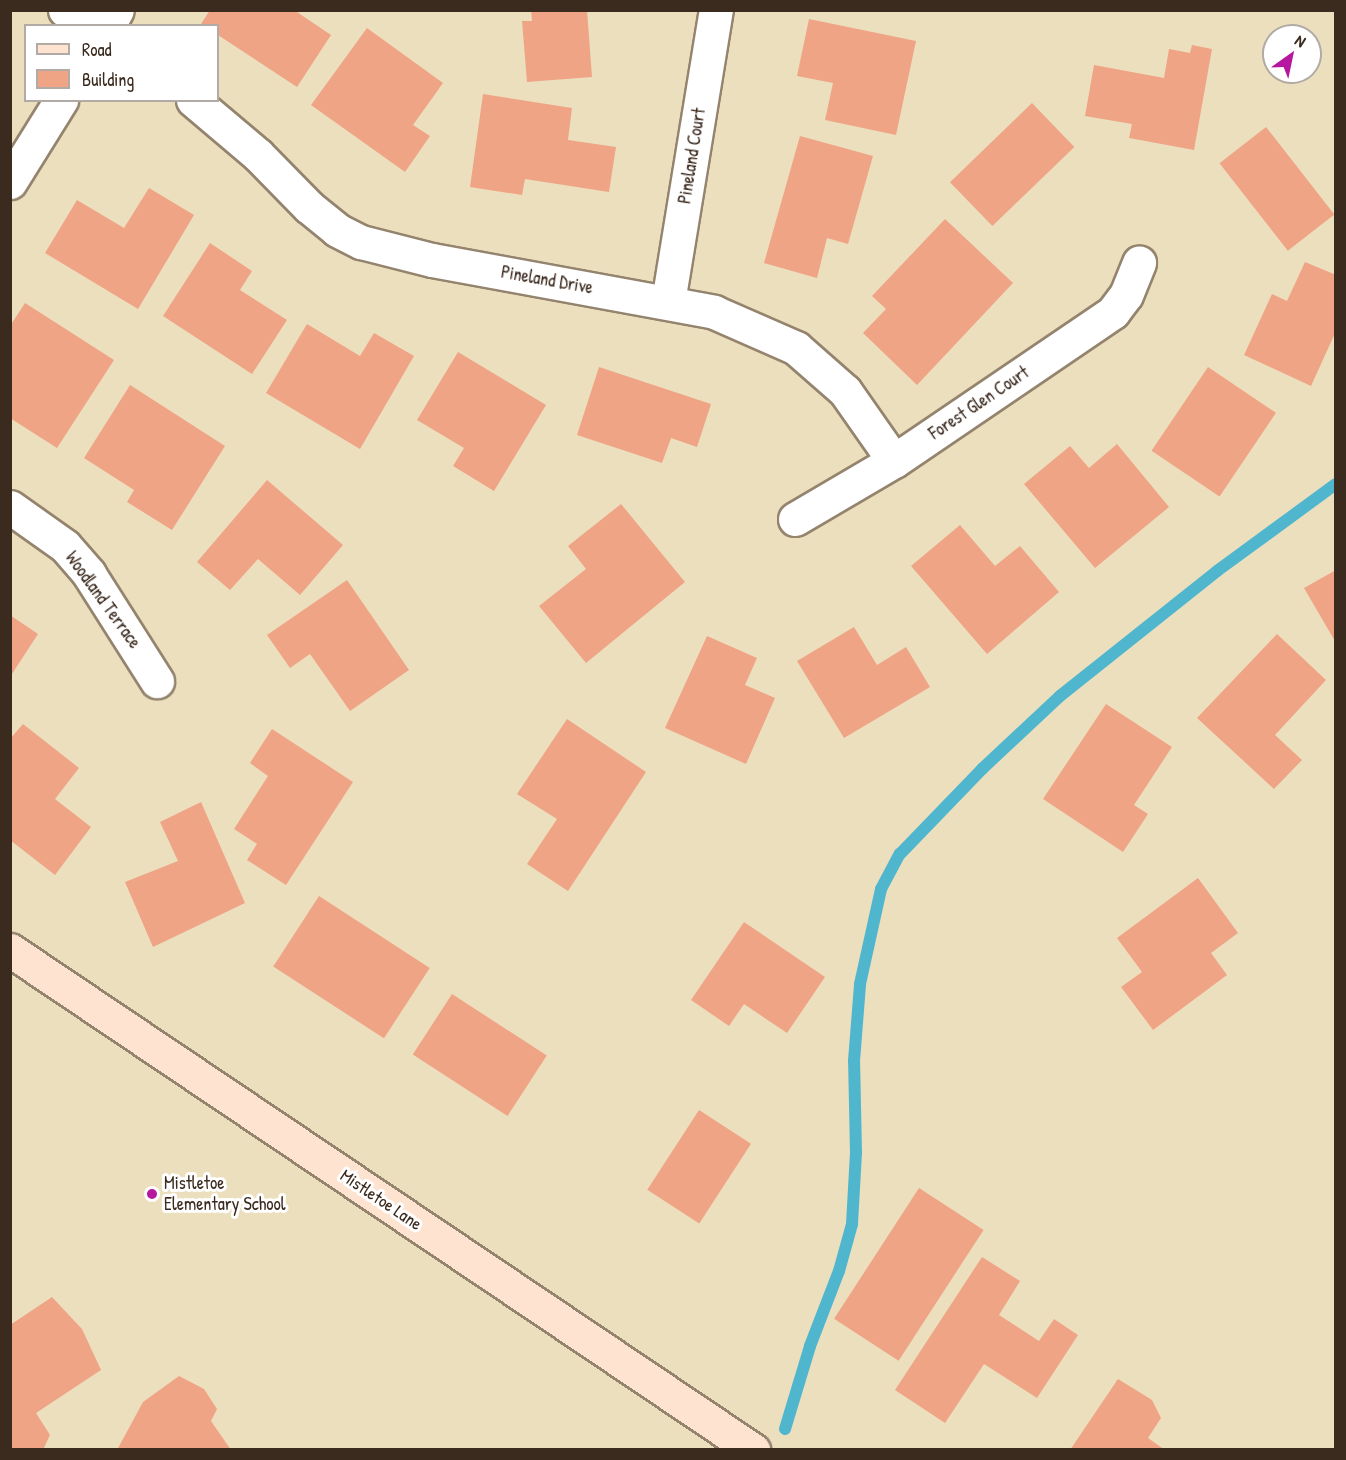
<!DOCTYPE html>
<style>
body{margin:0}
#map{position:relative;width:1346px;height:1460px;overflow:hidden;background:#ecdfbe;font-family:"Patrick Hand",sans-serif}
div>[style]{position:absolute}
.stream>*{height:12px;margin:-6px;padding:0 6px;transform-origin:6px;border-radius:6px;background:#4fb6ce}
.building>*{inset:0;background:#efa486;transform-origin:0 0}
.roads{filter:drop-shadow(2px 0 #94846e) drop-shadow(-2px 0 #94846e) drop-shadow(0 2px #94846e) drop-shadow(0 -2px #94846e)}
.street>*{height:33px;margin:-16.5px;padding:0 16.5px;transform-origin:16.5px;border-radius:16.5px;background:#fff}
.secondary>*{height:33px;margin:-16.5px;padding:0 16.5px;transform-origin:16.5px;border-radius:16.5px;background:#fee3d1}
.dots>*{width:16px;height:16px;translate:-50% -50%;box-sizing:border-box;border:3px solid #fff;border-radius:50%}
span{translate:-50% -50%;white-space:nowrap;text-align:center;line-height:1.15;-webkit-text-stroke:6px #fff;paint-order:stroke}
.street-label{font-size:18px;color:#3b2a1e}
.poi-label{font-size:18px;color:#3b2a1e}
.left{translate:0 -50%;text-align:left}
.frame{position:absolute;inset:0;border:12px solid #3b2a1e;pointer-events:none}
.legend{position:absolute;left:24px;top:24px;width:195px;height:78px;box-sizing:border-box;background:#fff;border:2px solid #b1aaa5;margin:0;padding:8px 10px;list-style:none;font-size:18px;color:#3b2a1e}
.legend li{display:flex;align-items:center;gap:12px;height:30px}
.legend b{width:30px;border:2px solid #b1aaa5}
.north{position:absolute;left:1262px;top:24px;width:60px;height:60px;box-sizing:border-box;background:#fff;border:2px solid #b1aaa5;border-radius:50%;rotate:33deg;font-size:16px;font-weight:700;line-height:24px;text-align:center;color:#3b2a1e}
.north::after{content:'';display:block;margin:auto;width:21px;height:27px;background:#b5179e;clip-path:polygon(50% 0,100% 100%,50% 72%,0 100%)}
</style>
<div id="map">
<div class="stream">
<div style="left:785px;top:1429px;width:87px;rotate:-73.2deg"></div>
<div style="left:810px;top:1346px;width:80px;rotate:-68.9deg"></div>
<div style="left:839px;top:1271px;width:49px;rotate:-74.5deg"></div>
<div style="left:852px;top:1224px;width:71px;rotate:-86.8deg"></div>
<div style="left:856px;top:1153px;width:92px;rotate:-91.2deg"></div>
<div style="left:854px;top:1061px;width:77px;rotate:-85.5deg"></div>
<div style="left:860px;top:984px;width:97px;rotate:-77.5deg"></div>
<div style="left:881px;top:889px;width:40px;rotate:-62deg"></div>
<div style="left:900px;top:854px;width:118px;rotate:-46deg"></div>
<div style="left:982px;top:769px;width:107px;rotate:-43.1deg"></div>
<div style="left:1060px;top:696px;width:201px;rotate:-38.5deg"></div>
<div style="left:1217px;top:571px;width:147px;rotate:-36.2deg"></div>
</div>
<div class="building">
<div style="clip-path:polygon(210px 10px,294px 10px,331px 35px,297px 87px,218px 35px,218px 26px,201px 24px)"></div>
<div style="clip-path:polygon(531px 10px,587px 10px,592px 77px,527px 82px,522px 21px,532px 21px)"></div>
<div style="clip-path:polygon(809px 19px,916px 41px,896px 135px,825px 120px,833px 83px,797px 76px)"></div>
<div style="clip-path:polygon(367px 28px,443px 83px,413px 125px,430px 136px,405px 172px,311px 105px)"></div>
<div style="clip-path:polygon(1192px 45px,1212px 49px,1194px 150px,1129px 138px,1132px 124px,1085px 116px,1094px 65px,1164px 78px,1169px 49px,1190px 53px)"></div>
<div style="clip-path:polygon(483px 94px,572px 108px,568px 140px,616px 147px,609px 192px,525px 179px,522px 195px,470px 187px)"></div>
<div style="left:1032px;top:103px;width:61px;height:114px;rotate:46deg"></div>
<div style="left:1266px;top:127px;width:111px;height:59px;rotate:52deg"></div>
<div style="clip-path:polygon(800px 136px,873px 156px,848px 244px,827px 238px,817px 278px,764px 263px)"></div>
<div style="clip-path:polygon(149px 188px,194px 215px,138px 309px,45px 253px,77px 200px,124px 228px)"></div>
<div style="clip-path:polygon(945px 219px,1013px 283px,917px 385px,863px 333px,886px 309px,872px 296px)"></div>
<div style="clip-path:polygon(210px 243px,252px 271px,240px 290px,287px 320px,252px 374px,163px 316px)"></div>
<div style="clip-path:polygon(1305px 262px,1336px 275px,1336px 331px,1311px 386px,1244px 355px,1272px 294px,1287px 301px)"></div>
<div style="clip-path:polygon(25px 303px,114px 360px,57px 448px,10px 418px,10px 326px)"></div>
<div style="clip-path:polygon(307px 324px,360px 356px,374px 333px,414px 356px,360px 449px,266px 393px)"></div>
<div style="clip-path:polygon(458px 352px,546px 405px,494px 491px,453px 466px,464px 448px,417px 420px)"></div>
<div style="clip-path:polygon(599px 367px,711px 404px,697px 447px,671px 438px,662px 463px,577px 435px)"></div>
<div style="left:1208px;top:367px;width:82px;height:101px;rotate:34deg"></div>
<div style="clip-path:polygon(130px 385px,225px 446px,172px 530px,127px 502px,134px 490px,84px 458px)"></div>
<div style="clip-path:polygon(1117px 444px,1169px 507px,1095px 568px,1024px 484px,1070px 446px,1089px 468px)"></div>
<div style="clip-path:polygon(267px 480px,343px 545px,300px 595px,258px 559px,230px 590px,197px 562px)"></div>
<div style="clip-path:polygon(621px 504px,685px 582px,586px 663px,539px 606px,586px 569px,568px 546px)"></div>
<div style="clip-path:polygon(960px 525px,995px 566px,1020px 546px,1059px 592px,987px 654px,911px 566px)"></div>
<div style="clip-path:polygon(1336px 570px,1336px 643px,1304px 588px)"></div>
<div style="clip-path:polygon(347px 580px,409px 670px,350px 711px,310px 654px,290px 668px,267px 635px)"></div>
<div style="clip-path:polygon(10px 615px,38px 634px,10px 677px)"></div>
<div style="clip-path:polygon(854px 627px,877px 665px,906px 647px,930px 687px,844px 738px,797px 661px)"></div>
<div style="clip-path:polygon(1277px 634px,1326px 680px,1275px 735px,1302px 760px,1274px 789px,1197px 718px)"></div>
<div style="clip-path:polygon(707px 636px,757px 658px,745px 685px,775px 698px,746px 764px,665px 728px)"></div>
<div style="clip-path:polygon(1106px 704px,1172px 747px,1134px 805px,1148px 814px,1123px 852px,1043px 799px)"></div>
<div style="clip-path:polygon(567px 719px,646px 772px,568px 891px,527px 864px,557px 819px,517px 794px)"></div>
<div style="clip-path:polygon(23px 724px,79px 768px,55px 799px,91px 827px,55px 875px,10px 840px,10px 739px)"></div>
<div style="clip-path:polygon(272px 729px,353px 782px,286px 885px,247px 860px,257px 844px,234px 829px,268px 776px,250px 763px)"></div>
<div style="clip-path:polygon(201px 802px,245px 903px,153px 947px,125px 882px,178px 861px,160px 822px)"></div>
<div style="clip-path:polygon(1198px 878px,1238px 933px,1211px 953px,1227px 975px,1153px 1030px,1121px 987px,1142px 972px,1117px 938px)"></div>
<div style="left:319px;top:896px;width:132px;height:84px;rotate:33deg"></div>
<div style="clip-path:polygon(744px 922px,825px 977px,787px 1033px,744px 1004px,729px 1026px,691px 1000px)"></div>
<div style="left:452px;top:994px;width:113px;height:72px;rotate:33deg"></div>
<div style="left:699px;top:1110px;width:62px;height:95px;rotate:33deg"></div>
<div style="left:919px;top:1188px;width:77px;height:156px;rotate:33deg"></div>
<div style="clip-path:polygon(982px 1257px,1020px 1281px,999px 1315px,1039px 1341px,1054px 1319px,1078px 1335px,1037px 1398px,984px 1364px,945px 1423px,895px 1390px)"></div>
<div style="clip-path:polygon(52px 1297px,82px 1329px,101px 1370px,36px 1413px,50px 1435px,43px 1450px,10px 1450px,10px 1325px)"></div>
<div style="clip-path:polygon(179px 1376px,204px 1389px,217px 1409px,211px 1421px,231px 1450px,117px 1450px,143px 1402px)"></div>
<div style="clip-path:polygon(1118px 1379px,1152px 1400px,1161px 1418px,1148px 1438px,1165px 1450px,1070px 1450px)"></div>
</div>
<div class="roads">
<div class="street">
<div style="left:65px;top:10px;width:29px;rotate:34deg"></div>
<div style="left:108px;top:26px;width:18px;rotate:-61deg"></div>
<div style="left:193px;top:100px;width:85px;rotate:40.2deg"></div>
<div style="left:258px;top:155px;width:73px;rotate:45.6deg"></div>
<div style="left:309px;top:207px;width:36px;rotate:39deg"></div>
<div style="left:337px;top:230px;width:27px;rotate:27deg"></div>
<div style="left:361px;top:242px;width:73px;rotate:14.2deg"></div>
<div style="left:432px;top:260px;width:287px;rotate:10.4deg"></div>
<div style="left:714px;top:312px;width:90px;rotate:23.7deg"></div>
<div style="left:796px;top:348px;width:65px;rotate:41.3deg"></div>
<div style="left:845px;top:391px;width:85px;rotate:55deg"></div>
<div style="left:10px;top:182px;width:97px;rotate:-58.1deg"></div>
<div style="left:668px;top:302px;width:296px;rotate:-80.7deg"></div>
<div style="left:10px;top:507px;width:67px;rotate:35.3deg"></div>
<div style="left:65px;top:546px;width:37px;rotate:49deg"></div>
<div style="left:89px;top:574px;width:127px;rotate:57.6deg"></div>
<div style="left:795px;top:519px;width:115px;rotate:-30.4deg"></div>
<div style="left:894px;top:461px;width:265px;rotate:-34.2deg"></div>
<div style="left:1113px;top:312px;width:21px;rotate:-53deg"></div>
<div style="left:1126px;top:295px;width:35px;rotate:-68deg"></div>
</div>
<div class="secondary">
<div style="left:10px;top:950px;width:896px;rotate:33.94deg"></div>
</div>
</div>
<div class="dots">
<div style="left:152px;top:1194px;background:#b5179e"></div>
</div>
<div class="street-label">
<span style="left:692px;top:156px;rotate:-81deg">Pineland Court</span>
<span style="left:547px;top:280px;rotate:10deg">Pineland Drive</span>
<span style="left:979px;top:403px;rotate:-34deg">Forest Glen Court</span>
<span style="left:103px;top:600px;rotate:54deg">Woodland Terrace</span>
<span style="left:381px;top:1200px;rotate:34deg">Mistletoe Lane</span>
</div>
<div class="poi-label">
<span class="left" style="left:164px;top:1194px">Mistletoe<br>Elementary School</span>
</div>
<div class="frame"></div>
<ul class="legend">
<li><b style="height:8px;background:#fee3d1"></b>Road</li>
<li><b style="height:16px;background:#efa486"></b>Building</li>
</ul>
<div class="north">N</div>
</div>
